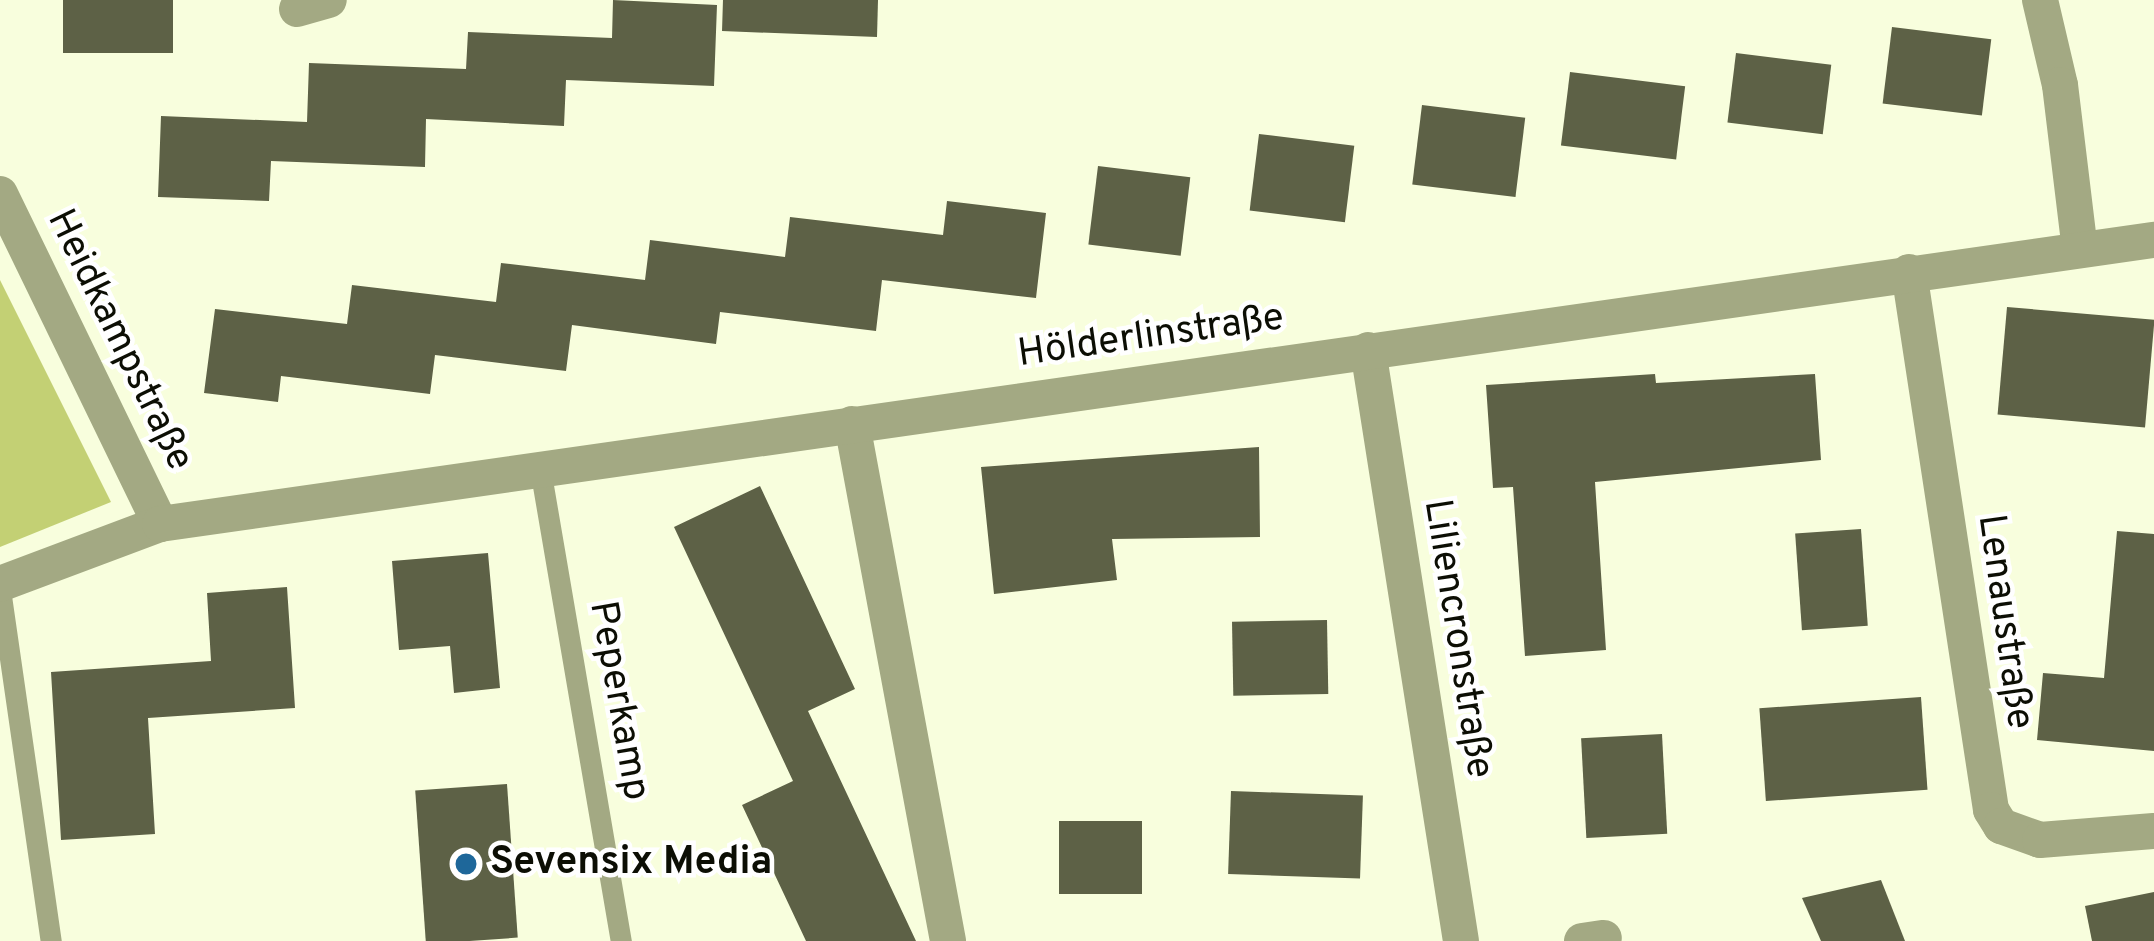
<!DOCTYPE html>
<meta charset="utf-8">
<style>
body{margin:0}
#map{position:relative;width:2154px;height:941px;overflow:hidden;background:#f8fedd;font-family:Overpass,sans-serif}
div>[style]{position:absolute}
.forest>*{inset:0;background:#c3d074}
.building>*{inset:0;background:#5d6146;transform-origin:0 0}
.lane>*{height:21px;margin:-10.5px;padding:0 10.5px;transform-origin:10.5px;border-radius:10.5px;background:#a3a983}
.street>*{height:36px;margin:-18px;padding:0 18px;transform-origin:18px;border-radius:18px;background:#a3a983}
.dots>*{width:33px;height:33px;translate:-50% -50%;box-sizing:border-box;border:6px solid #fff;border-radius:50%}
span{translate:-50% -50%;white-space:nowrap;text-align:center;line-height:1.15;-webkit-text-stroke:9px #fff;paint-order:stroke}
.street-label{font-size:39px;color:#0c0e04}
.poi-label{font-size:39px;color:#0c0e04;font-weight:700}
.left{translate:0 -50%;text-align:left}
</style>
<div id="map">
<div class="forest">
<div style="clip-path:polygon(0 280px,111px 502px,0 547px)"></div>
</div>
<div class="building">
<div style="left:63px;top:0;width:110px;height:53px"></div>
<div style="clip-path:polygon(613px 0,717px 5px,714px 86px,566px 80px,564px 126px,426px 119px,425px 167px,271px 161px,269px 201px,158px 197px,161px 116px,307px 122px,309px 63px,466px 69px,468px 32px,612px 38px)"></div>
<div style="clip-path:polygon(723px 0,878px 0,877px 37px,722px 31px)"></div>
<div style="left:1892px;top:27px;width:100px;height:77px;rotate:7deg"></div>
<div style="left:1736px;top:53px;width:96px;height:70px;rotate:7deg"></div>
<div style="left:1570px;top:72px;width:116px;height:74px;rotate:7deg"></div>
<div style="left:1422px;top:105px;width:104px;height:80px;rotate:7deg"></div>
<div style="left:1259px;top:134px;width:96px;height:77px;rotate:7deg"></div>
<div style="left:1098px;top:166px;width:93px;height:79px;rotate:7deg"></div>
<div style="clip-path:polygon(947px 201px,1046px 213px,1036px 298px,882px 280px,876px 331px,720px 312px,716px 344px,572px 325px,566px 371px,435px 355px,430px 394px,281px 376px,278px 402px,204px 393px,215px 309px,347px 324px,352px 285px,496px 302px,501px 263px,645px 280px,650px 240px,785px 257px,790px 217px,943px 235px)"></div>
<div style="left:2007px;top:307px;width:148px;height:108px;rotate:5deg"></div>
<div style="clip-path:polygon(1655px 374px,1656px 383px,1815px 374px,1821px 460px,1595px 482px,1606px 650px,1525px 656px,1513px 487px,1493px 488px,1486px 385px)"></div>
<div style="clip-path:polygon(1259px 447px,1260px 537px,1112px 539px,1117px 580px,994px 594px,981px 467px)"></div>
<div style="clip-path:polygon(760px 486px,855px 689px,808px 711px,916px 941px,806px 941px,742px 805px,793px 781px,674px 527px)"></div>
<div style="left:1861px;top:529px;width:97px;height:66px;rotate:86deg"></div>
<div style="clip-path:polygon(2117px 531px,2154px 534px,2154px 751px,2037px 740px,2043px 673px,2104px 678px)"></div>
<div style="clip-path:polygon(488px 553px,500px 688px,454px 693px,450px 646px,399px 650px,392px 561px)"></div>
<div style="clip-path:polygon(287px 587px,295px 708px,148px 718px,155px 834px,61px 840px,51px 672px,211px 661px,207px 593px)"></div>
<div style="left:1327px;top:620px;width:74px;height:95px;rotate:89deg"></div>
<div style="left:1921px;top:697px;width:93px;height:162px;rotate:86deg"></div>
<div style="left:1662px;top:734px;width:100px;height:81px;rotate:87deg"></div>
<div style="left:507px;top:784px;width:154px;height:92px;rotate:86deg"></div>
<div style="left:1231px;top:791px;width:132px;height:83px;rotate:2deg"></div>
<div style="left:1059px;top:821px;width:83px;height:73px"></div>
<div style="clip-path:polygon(1881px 880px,1905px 941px,1821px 941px,1802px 898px)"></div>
<div style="clip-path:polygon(2154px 892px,2154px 941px,2092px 941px,2085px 906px)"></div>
</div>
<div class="lane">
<div style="left:541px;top:474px;width:474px;rotate:80.3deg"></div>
<div style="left:0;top:589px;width:356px;rotate:81.8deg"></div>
</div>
<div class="street">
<div style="left:2040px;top:0;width:87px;rotate:76.8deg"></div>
<div style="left:2060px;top:85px;width:166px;rotate:83.1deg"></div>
<div style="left:297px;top:9px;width:33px;rotate:-16deg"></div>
<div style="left:0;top:194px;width:367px;rotate:64.1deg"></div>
<div style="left:1909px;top:272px;width:544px;rotate:81.33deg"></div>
<div style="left:1991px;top:810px;width:19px;rotate:58deg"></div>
<div style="left:2001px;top:826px;width:41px;rotate:19.7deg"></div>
<div style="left:2040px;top:840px;width:114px;rotate:-4.5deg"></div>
<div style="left:1368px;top:350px;width:598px;rotate:81.06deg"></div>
<div style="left:852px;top:424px;width:526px;rotate:79.48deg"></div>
<div style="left:0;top:584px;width:171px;rotate:-20.6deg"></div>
<div style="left:160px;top:524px;width:2014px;rotate:-8.11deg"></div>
<div style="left:1582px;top:941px;width:22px;rotate:-8deg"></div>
</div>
<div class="dots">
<div style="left:466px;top:864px;background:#1e679a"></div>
</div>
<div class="street-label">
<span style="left:1151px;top:338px;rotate:-8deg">Hölderlinstraße</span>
<span style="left:118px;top:341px;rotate:64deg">Heidkampstraße</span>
<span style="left:2003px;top:622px;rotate:82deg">Lenaustraße</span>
<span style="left:1456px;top:639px;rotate:81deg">Liliencronstraße</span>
<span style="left:617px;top:701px;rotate:80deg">Peperkamp</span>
</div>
<div class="poi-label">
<span class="left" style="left:490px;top:864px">Sevensix Media</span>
</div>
</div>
